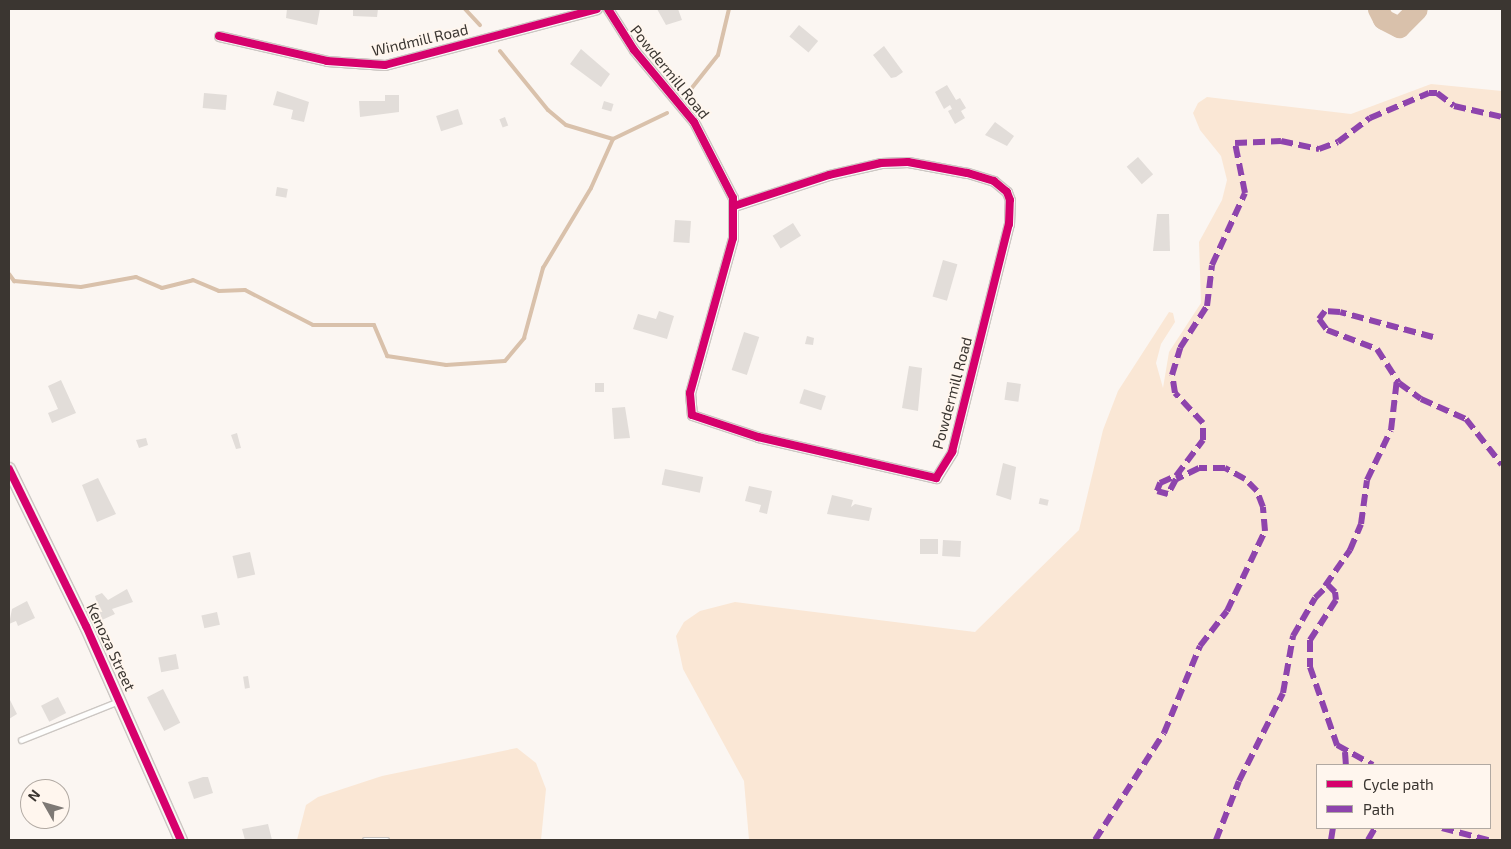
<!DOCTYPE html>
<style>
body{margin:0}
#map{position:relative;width:1511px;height:849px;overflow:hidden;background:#fbf6f2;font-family:"Exo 2",sans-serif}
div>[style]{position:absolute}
.green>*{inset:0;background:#fae7d5}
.stream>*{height:4px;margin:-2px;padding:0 2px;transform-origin:2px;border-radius:2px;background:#d9c1ab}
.river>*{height:21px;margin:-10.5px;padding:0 10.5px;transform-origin:10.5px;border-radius:10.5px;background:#d9c1ab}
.building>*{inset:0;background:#e2ddd9;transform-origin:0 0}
.roads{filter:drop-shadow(1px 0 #ccc7c3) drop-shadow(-1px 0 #ccc7c3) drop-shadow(0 1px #ccc7c3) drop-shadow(0 -1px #ccc7c3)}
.lane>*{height:4.5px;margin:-2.25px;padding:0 2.25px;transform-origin:2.25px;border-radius:2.25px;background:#fefefd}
.street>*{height:9px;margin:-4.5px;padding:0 4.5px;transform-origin:4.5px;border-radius:4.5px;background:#fefefd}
.secondary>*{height:12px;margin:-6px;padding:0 6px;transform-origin:6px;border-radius:6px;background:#f8f6f4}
.quiet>*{height:6px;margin-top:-3px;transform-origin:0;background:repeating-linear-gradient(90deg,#8e44ad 0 12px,transparent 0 18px)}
.cycleway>*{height:8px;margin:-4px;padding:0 4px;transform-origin:4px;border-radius:4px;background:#d6006c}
span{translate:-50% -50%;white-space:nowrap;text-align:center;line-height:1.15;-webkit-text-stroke:4px #fff6ee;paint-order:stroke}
.street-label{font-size:15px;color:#3b3631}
.frame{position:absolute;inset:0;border:10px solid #3b3631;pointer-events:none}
.legend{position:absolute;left:1316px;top:764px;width:175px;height:65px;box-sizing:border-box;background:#fff6ee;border:1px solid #b1a9a2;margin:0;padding:6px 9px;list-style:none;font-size:15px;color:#3b3631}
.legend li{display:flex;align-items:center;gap:10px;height:25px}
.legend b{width:25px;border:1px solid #b1a9a2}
.north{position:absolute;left:20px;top:779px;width:50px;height:50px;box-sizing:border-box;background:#fff6ee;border:1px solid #b1a9a2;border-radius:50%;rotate:308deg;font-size:14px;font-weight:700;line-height:20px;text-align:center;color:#3b3631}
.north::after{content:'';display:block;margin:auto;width:18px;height:22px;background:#7e7975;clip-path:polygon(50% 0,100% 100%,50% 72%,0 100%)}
</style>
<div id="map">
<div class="green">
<div style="clip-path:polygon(evenodd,1431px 84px,1502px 91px,1502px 840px,749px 840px,744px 781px,683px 669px,676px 636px,684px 622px,700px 611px,735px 602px,975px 632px,1079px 530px,1103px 430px,1118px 391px,1169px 312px,1173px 313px,1175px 322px,1161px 344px,1156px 363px,1163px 388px,1169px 352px,1201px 303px,1199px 242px,1222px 200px,1227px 180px,1221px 156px,1200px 130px,1193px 113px,1198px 103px,1207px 97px,1351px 114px,1431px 84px,1317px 765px,1490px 765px,1490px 828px,1317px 828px,1317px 765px)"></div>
<div style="clip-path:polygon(517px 748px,536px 763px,546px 789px,541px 840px,297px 840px,306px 805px,318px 797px,382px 776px)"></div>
</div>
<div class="stream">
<div style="left:465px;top:9px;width:22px;rotate:47deg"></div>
<div style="left:500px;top:51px;width:76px;rotate:50.9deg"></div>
<div style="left:548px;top:110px;width:23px;rotate:40deg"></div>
<div style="left:566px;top:125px;width:49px;rotate:16.6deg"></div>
<div style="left:691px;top:89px;width:43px;rotate:-51.5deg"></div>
<div style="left:718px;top:55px;width:47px;rotate:-76.6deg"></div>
<div style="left:9px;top:274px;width:9px;rotate:54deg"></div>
<div style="left:14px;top:281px;width:67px;rotate:5.1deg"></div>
<div style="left:81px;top:287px;width:56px;rotate:-10.3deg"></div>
<div style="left:136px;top:277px;width:28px;rotate:23deg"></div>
<div style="left:162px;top:288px;width:32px;rotate:-14deg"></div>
<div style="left:193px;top:280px;width:28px;rotate:23deg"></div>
<div style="left:219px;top:291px;width:26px;rotate:-2deg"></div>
<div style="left:245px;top:290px;width:76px;rotate:27.2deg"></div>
<div style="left:313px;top:325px;width:61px"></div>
<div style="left:374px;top:325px;width:34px;rotate:67deg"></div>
<div style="left:387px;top:356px;width:60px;rotate:8.7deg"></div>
<div style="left:446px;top:365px;width:59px;rotate:-3.9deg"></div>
<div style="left:505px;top:361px;width:30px;rotate:-50deg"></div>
<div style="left:524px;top:338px;width:73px;rotate:-74.8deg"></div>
<div style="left:543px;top:268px;width:93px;rotate:-59deg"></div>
<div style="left:591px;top:188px;width:54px;rotate:-65.8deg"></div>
<div style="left:613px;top:139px;width:60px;rotate:-25.7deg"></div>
</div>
<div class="river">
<div style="left:1378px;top:9px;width:11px;rotate:63deg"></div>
<div style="left:1383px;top:19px;width:18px;rotate:27deg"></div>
<div style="left:1399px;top:27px;width:25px;rotate:-45deg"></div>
</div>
<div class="building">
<div style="clip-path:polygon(287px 9px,320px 9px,317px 25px,286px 18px)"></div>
<div style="clip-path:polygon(353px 9px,378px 9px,377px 17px,353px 16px)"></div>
<div style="clip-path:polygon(657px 9px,678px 9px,682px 20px,666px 25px)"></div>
<div style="left:799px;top:25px;width:25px;height:15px;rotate:40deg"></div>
<div style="clip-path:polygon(884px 46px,903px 72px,896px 77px,891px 78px,873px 55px)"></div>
<div style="clip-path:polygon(581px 49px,610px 74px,601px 87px,570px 64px)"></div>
<div style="clip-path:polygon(947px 85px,956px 100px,960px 98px,966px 108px,961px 111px,965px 118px,955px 124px,948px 111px,952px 109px,950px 105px,944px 109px,935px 92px)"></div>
<div style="clip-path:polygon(277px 91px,309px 102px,304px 122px,291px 119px,293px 110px,273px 105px)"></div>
<div style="left:204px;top:93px;width:23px;height:15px;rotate:5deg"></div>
<div style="clip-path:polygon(385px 95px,399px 95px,399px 112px,360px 117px,359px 101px,385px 101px)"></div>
<div style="left:604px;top:101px;width:10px;height:8px;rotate:17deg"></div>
<div style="left:458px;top:109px;width:16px;height:23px;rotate:72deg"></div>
<div style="left:505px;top:117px;width:9px;height:6px;rotate:69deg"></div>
<div style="clip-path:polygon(995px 122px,1014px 136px,1007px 146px,985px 135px)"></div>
<div style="left:1138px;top:157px;width:23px;height:15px;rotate:49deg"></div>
<div style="left:277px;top:187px;width:11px;height:9px;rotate:10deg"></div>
<div style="clip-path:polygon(1157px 214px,1169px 214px,1170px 251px,1153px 251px)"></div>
<div style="left:675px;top:220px;width:16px;height:22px;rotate:4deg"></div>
<div style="left:793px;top:223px;width:15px;height:24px;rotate:58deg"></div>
<div style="left:943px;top:260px;width:15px;height:38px;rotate:16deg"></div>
<div style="clip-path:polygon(659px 311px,674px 316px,667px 339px,633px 329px,638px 314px,656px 319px)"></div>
<div style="left:744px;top:332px;width:16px;height:40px;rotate:18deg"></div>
<div style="clip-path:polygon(807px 336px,814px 338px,813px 345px,805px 344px)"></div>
<div style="clip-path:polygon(909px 366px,922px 368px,918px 411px,902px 408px)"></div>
<div style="clip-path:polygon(61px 380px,76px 413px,52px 423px,48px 413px,58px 409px,48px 386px)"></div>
<div style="left:1007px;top:382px;width:14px;height:18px;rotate:8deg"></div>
<div style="left:595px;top:383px;width:9px;height:9px"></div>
<div style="left:804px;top:389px;width:23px;height:15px;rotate:18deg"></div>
<div style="clip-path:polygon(625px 407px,630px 438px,614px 439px,612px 408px)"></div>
<div style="clip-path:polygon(237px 433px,241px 448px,236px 449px,231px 435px)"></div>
<div style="clip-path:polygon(146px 438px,148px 445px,139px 448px,136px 440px)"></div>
<div style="clip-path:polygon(1003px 463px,1016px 467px,1011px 500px,996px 495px)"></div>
<div style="left:665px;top:469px;width:39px;height:16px;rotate:12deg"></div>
<div style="clip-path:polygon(98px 478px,116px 514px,97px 522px,82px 485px)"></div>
<div style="clip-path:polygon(749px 486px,772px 491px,767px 514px,759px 512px,761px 505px,745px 501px)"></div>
<div style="clip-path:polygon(832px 495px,853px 500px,851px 507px,855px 504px,872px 508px,869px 521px,827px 514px)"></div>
<div style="left:1040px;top:498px;width:9px;height:6px;rotate:13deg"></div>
<div style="left:920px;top:539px;width:18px;height:15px"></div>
<div style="left:943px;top:540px;width:18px;height:16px;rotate:3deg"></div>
<div style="left:250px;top:552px;width:23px;height:18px;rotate:77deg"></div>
<div style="clip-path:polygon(127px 589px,133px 602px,112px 609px,115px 614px,102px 620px,95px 596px,102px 593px,108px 600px)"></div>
<div style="clip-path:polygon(27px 601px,35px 618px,18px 626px,16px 621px,9px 624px,12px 609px)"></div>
<div style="left:217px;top:612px;width:13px;height:16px;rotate:77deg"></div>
<div style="left:176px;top:654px;width:15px;height:18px;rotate:79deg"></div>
<div style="left:248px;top:676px;width:12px;height:5px;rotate:81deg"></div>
<div style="left:163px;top:689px;width:38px;height:18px;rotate:63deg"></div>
<div style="left:58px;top:697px;width:18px;height:19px;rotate:63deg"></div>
<div style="clip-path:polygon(9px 698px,17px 714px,9px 719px)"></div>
<div style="clip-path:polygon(203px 777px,208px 777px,213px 793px,194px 799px,188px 782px)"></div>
<div style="clip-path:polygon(268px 824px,272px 840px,245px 840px,242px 829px)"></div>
</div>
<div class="roads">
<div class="lane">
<div style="left:21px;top:740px;width:105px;rotate:-21.7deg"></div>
<div style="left:365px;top:840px;width:22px"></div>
</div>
<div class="street">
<div style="left:608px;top:9px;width:49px;rotate:57.6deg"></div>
<div style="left:634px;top:50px;width:94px;rotate:50.2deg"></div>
<div style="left:694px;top:122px;width:85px;rotate:62.8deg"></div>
<div style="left:733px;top:198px;width:40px;rotate:90deg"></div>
<div style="left:733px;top:238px;width:161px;rotate:105.5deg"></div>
<div style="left:690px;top:393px;width:22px;rotate:85deg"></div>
<div style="left:692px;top:415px;width:70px;rotate:18.4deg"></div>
<div style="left:758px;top:437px;width:183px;rotate:13deg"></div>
<div style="left:936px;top:478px;width:31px;rotate:-58deg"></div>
<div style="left:952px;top:452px;width:235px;rotate:-76deg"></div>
<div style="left:1009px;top:224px;width:24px;rotate:-88deg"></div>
<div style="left:1010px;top:200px;width:9px;rotate:-111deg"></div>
<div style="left:1007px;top:192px;width:17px;rotate:-140deg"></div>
<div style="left:994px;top:181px;width:28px;rotate:-163deg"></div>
<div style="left:967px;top:173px;width:60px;rotate:-169.4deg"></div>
<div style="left:908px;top:162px;width:27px;rotate:178deg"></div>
<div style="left:881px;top:163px;width:53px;rotate:167deg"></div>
<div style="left:829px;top:175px;width:100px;rotate:161.9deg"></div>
<div style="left:219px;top:36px;width:111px;rotate:13deg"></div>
<div style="left:327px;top:61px;width:58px;rotate:3.9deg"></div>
<div style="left:385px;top:65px;width:219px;rotate:-14.8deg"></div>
</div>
<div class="secondary">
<div style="left:9px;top:469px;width:175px;rotate:63.9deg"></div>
<div style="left:86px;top:626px;width:234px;rotate:66.1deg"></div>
</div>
</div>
<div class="quiet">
<div style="left:1433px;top:337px;width:96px;rotate:-165deg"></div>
<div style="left:1340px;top:312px;width:15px;rotate:-176deg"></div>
<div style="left:1325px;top:311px;width:10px;rotate:127deg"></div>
<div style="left:1319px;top:319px;width:14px;rotate:54deg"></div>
<div style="left:1327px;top:330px;width:53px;rotate:20.8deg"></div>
<div style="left:1377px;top:349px;width:40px;rotate:57.1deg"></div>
<div style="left:1399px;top:383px;width:27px;rotate:36deg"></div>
<div style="left:1421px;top:399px;width:49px;rotate:24deg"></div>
<div style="left:1466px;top:419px;width:58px;rotate:52deg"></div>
<div style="left:1325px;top:586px;width:44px;rotate:-55.2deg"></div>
<div style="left:1350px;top:550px;width:28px;rotate:-67deg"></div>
<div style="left:1361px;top:524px;width:44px;rotate:-82.2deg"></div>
<div style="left:1367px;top:480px;width:55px;rotate:-64.4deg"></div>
<div style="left:1391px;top:430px;width:51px;rotate:-83.3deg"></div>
<div style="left:1345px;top:752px;width:13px;rotate:86deg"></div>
<div style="left:1442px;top:828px;width:48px;rotate:14.6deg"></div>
<div style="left:1095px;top:840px;width:127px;rotate:-57.2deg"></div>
<div style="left:1164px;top:733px;width:94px;rotate:-67.5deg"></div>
<div style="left:1200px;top:646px;width:44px;rotate:-52.4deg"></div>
<div style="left:1227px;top:611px;width:89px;rotate:-64.6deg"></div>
<div style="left:1265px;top:531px;width:24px;rotate:-95deg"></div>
<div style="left:1263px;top:507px;width:17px;rotate:-111deg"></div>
<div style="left:1257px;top:491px;width:17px;rotate:-135deg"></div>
<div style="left:1245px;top:479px;width:23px;rotate:-151deg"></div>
<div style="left:1225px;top:468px;width:26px;rotate:180deg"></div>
<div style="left:1199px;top:468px;width:25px;rotate:154deg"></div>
<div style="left:1176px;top:479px;width:17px;rotate:118deg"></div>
<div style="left:1168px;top:494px;width:11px;rotate:-165deg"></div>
<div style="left:1157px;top:491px;width:9px;rotate:-69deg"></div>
<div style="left:1160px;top:483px;width:17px;rotate:-24deg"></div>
<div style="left:1176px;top:476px;width:45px;rotate:-53.1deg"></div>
<div style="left:1203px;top:440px;width:17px;rotate:-90deg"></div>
<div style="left:1203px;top:423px;width:41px;rotate:-133deg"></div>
<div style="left:1175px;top:393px;width:18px;rotate:-99deg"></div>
<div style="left:1172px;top:375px;width:28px;rotate:-73deg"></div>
<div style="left:1180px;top:348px;width:50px;rotate:-57.3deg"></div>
<div style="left:1207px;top:306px;width:41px;rotate:-83deg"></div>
<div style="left:1212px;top:265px;width:79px;rotate:-65.4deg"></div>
<div style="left:1245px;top:193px;width:51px;rotate:-101.3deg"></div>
<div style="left:1235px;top:143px;width:46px;rotate:-2.5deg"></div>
<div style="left:1281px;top:141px;width:39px;rotate:12deg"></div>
<div style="left:1319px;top:149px;width:20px;rotate:-20deg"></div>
<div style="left:1338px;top:142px;width:40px;rotate:-37deg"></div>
<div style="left:1370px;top:118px;width:64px;rotate:-23deg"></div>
<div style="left:1429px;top:93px;width:8px"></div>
<div style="left:1437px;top:93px;width:21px;rotate:37deg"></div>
<div style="left:1454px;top:106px;width:49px;rotate:12.9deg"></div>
<div style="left:1216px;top:840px;width:63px;rotate:-68.7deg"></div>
<div style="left:1239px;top:781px;width:98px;rotate:-63.4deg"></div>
<div style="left:1283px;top:693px;width:58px;rotate:-80deg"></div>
<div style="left:1293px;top:636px;width:44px;rotate:-59.9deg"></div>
<div style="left:1315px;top:598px;width:18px;rotate:-45deg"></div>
<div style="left:1328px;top:585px;width:10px;rotate:45deg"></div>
<div style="left:1335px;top:592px;width:8px;rotate:83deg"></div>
<div style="left:1336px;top:600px;width:48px;rotate:123deg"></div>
<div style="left:1310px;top:640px;width:27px;rotate:90deg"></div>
<div style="left:1310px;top:667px;width:83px;rotate:70.9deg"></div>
<div style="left:1337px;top:745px;width:41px;rotate:29.1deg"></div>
<div style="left:1331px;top:840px;width:12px;rotate:-81deg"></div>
<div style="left:1368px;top:840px;width:14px;rotate:-60deg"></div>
</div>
<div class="cycleway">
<div style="left:608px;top:9px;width:49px;rotate:57.6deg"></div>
<div style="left:634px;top:50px;width:94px;rotate:50.2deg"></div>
<div style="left:694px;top:122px;width:85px;rotate:62.8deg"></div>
<div style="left:733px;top:198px;width:40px;rotate:90deg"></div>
<div style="left:733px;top:238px;width:161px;rotate:105.5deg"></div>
<div style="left:690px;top:393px;width:22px;rotate:85deg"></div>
<div style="left:692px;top:415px;width:70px;rotate:18.4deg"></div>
<div style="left:758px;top:437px;width:183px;rotate:13deg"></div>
<div style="left:936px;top:478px;width:31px;rotate:-58deg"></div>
<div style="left:952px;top:452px;width:235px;rotate:-76deg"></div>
<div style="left:1009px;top:224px;width:24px;rotate:-88deg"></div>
<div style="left:1010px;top:200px;width:9px;rotate:-111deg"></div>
<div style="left:1007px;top:192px;width:17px;rotate:-140deg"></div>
<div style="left:994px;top:181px;width:28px;rotate:-163deg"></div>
<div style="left:967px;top:173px;width:60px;rotate:-169.4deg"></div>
<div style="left:908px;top:162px;width:27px;rotate:178deg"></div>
<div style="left:881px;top:163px;width:53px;rotate:167deg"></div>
<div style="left:829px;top:175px;width:100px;rotate:161.9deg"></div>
<div style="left:219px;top:36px;width:111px;rotate:13deg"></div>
<div style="left:327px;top:61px;width:58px;rotate:3.9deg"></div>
<div style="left:385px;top:65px;width:219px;rotate:-14.8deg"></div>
<div style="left:9px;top:469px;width:175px;rotate:63.9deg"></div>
<div style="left:86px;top:626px;width:234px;rotate:66.1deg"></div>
</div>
<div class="street-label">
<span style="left:420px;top:40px;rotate:-13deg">Windmill Road</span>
<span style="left:670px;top:72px;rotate:51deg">Powdermill Road</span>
<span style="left:952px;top:393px;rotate:-75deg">Powdermill Road</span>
<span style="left:111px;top:647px;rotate:65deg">Kenoza Street</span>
</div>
<div class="frame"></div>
<ul class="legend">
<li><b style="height:6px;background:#d6006c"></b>Cycle path</li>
<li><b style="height:6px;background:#8e44ad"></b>Path</li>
</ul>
<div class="north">N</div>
</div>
